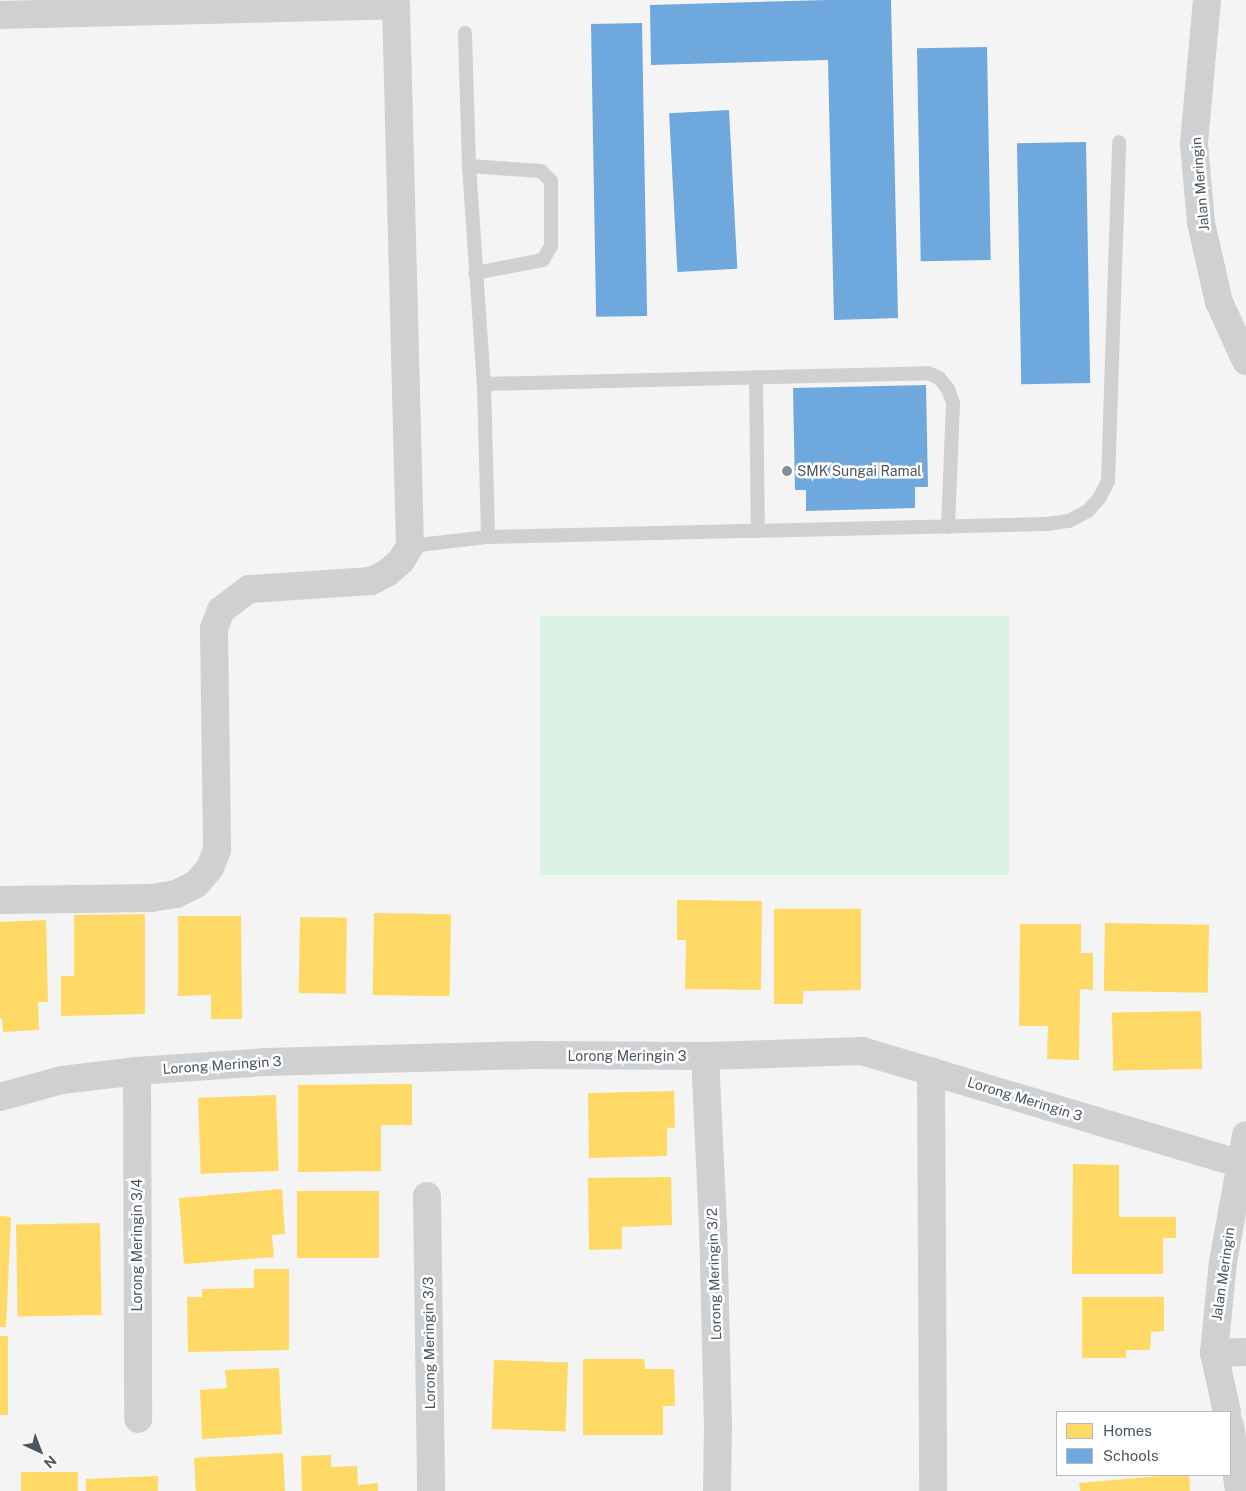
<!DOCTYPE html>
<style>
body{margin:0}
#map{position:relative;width:1246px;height:1491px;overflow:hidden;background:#f4f4f4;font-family:"Public Sans",sans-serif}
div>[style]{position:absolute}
.green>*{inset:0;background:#d9f2e3;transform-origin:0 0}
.homes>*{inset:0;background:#ffd966;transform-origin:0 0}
.schools>*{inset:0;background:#6fa8dc;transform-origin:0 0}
.service>*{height:14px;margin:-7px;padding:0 7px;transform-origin:7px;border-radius:7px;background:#ced0d2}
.minor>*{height:28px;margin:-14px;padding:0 14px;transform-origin:14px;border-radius:14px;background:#ced0d2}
.dots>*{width:14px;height:14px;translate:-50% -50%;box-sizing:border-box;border:2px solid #fff;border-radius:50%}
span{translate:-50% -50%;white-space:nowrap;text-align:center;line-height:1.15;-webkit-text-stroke:5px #fff;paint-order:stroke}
.street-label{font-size:14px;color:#4a5661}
.poi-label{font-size:14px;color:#4a5661}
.left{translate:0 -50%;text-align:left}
.legend{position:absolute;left:1056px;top:1411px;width:175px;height:65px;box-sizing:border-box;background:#fff;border:1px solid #b7bbc0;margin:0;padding:6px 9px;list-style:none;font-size:15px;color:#4a5661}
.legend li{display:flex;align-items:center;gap:10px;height:25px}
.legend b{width:25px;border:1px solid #b7bbc0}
.north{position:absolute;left:15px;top:1426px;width:50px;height:50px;-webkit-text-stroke:4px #fff;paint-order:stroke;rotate:137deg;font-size:14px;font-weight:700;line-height:20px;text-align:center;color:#4a5661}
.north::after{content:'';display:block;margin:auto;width:18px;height:22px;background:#4a5661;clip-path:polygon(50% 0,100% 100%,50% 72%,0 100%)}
</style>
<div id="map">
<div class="green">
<div style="left:1009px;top:616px;width:259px;height:469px;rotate:90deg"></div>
</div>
<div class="homes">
<div style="clip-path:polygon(677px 900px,762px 901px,761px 990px,685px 989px,686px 940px,677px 940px)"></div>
<div style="clip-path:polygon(774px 909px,861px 909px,861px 990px,803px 991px,803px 1004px,774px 1004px)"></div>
<div style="left:374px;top:913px;width:77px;height:82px;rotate:1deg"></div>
<div style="clip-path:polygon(145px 914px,145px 1014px,61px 1016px,61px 976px,74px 976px,74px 915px)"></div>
<div style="clip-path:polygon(178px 916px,241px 916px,242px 1019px,211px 1019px,211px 995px,178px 996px)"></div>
<div style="left:300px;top:917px;width:47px;height:76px;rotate:1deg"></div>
<div style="clip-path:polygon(46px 920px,48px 1002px,38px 1002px,39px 1030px,3px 1032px,2px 1018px,0 1019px,0 922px)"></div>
<div style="left:1105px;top:923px;width:104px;height:68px;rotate:1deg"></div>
<div style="clip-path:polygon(1020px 924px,1081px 924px,1081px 953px,1093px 953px,1093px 990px,1080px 989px,1079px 1060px,1047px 1059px,1048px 1026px,1019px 1026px)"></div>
<div style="left:1201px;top:1011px;width:58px;height:89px;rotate:89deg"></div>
<div style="clip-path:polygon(412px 1084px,412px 1125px,381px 1125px,381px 1171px,298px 1172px,298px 1085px)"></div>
<div style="clip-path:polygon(674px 1091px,675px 1128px,667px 1128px,667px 1156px,589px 1158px,588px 1093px)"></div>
<div style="left:276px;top:1095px;width:76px;height:78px;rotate:88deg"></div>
<div style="clip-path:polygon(1073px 1164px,1119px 1165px,1119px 1217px,1176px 1217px,1176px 1238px,1163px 1238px,1163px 1274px,1072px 1274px)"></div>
<div style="clip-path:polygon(671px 1177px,672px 1225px,622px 1227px,622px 1249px,589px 1250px,588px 1178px)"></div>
<div style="clip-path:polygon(282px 1189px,285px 1234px,272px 1235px,274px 1257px,184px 1264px,179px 1198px)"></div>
<div style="left:379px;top:1191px;width:67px;height:82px;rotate:90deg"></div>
<div style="clip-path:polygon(0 1216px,11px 1217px,6px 1327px,0 1327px)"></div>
<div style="left:100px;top:1223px;width:92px;height:84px;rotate:89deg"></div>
<div style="clip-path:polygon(254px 1269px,289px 1269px,289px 1350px,188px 1352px,187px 1297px,202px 1297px,202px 1289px,254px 1288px)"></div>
<div style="clip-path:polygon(1082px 1297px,1164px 1297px,1164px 1331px,1151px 1332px,1150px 1350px,1126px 1350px,1126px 1358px,1082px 1358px)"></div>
<div style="left:0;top:1336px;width:8px;height:79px"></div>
<div style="clip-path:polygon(583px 1359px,644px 1359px,645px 1369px,674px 1369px,675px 1406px,663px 1406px,663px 1435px,583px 1435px)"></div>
<div style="left:494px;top:1360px;width:74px;height:69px;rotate:2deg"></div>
<div style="clip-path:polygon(279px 1368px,282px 1434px,202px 1439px,200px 1390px,227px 1388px,225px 1370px)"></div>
<div style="left:283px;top:1453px;width:38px;height:89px;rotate:87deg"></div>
<div style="clip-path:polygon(331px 1455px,331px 1467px,357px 1466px,358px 1485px,378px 1483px,378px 1491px,302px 1491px,301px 1456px)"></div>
<div style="left:78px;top:1472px;width:19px;height:57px;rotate:90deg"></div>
<div style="clip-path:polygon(1173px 1475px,1189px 1475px,1190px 1491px,1080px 1491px,1079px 1483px)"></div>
<div style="clip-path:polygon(158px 1476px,158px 1491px,86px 1491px,86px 1479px)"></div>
</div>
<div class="schools">
<div style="clip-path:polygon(828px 0,891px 0,898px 318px,834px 320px,828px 60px,651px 65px,650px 5px)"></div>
<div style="left:642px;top:23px;width:293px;height:51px;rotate:89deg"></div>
<div style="left:987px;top:47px;width:213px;height:70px;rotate:89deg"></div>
<div style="left:729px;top:110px;width:159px;height:60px;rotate:87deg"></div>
<div style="left:1086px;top:142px;width:241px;height:69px;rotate:89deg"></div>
<div style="clip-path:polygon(926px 385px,928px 487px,915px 487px,915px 508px,806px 511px,806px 490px,795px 490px,793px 388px)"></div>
</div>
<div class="service">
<div style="left:465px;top:33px;width:133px;rotate:88.3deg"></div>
<div style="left:469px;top:166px;width:219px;rotate:86.1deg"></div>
<div style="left:484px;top:384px;width:153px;rotate:88.5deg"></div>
<div style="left:469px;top:166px;width:72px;rotate:4deg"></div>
<div style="left:541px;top:171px;width:14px;rotate:45deg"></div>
<div style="left:551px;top:181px;width:65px;rotate:90deg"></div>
<div style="left:551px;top:246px;width:16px;rotate:120deg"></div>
<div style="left:543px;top:260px;width:69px;rotate:169.2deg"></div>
<div style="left:756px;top:377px;width:154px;rotate:89.3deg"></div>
<div style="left:484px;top:384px;width:444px;rotate:-1.4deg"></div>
<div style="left:928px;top:373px;width:12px;rotate:24deg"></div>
<div style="left:939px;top:378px;width:14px;rotate:51deg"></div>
<div style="left:948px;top:389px;width:15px;rotate:70deg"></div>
<div style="left:953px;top:403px;width:124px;rotate:92.3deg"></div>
<div style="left:410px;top:546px;width:79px;rotate:-6.6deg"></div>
<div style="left:488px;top:537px;width:559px;rotate:-1.33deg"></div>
<div style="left:1047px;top:524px;width:22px;rotate:-8deg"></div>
<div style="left:1069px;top:521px;width:21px;rotate:-28deg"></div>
<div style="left:1088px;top:511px;width:18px;rotate:-49deg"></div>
<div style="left:1100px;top:497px;width:18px;rotate:-63deg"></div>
<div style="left:1108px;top:481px;width:339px;rotate:-88.1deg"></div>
</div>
<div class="minor">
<div style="left:1207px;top:0;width:145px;rotate:95.2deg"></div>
<div style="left:1194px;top:144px;width:79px;rotate:84.9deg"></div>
<div style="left:1201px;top:223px;width:81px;rotate:77.2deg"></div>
<div style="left:1219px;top:302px;width:65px;rotate:65.4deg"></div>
<div style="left:0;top:15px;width:396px;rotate:-1.4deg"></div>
<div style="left:396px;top:5px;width:541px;rotate:88.52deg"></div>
<div style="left:410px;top:546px;width:17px;rotate:121deg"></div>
<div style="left:401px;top:561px;width:18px;rotate:139deg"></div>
<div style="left:387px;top:573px;width:18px;rotate:153deg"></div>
<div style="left:371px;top:581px;width:122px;rotate:176.2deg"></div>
<div style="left:249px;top:589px;width:35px;rotate:143deg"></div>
<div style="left:221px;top:610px;width:19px;rotate:111deg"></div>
<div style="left:214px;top:628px;width:222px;rotate:89.2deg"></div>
<div style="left:217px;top:850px;width:19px;rotate:111deg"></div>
<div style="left:210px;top:868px;width:21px;rotate:131deg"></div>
<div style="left:196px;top:884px;width:22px;rotate:153deg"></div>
<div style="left:176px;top:894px;width:24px;rotate:171deg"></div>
<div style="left:152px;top:898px;width:152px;rotate:179.2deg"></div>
<div style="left:705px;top:1056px;width:167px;rotate:87.3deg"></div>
<div style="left:713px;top:1223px;width:200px;rotate:88.6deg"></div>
<div style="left:718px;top:1423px;width:68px;rotate:90.8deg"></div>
<div style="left:137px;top:1071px;width:348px;rotate:89.8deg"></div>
<div style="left:931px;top:1071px;width:420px;rotate:89.7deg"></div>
<div style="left:0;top:1097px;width:64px;rotate:-15.3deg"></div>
<div style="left:62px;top:1080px;width:76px;rotate:-6.8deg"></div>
<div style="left:137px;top:1071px;width:128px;rotate:-4deg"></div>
<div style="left:265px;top:1062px;width:269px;rotate:-1.5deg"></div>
<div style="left:534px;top:1055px;width:171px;rotate:0.3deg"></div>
<div style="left:705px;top:1056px;width:157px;rotate:-1.8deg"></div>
<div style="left:862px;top:1051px;width:395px;rotate:16.6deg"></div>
<div style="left:427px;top:1196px;width:295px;rotate:89.2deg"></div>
<div style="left:1214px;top:1353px;width:32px;rotate:-2deg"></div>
<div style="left:1227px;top:1412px;width:60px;rotate:-102.4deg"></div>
<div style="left:1214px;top:1353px;width:91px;rotate:-84.4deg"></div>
<div style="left:1223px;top:1262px;width:129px;rotate:-79.7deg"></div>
<div style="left:1230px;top:1425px;width:67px;rotate:82.2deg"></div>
</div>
<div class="dots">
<div style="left:787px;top:471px;background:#868d94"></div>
</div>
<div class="street-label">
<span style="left:1200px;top:184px;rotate:-95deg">Jalan Meringin</span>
<span style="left:627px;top:1056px">Lorong Meringin 3</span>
<span style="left:222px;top:1065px;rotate:-4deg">Lorong Meringin 3</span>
<span style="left:1025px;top:1099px;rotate:17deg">Lorong Meringin 3</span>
<span style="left:137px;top:1245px;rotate:-90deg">Lorong Meringin 3/4</span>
<span style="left:714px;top:1274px;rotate:-92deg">Lorong Meringin 3/2</span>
<span style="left:1223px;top:1274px;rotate:-82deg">Jalan Meringin</span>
<span style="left:429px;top:1343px;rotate:-91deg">Lorong Meringin 3/3</span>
</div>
<div class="poi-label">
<span class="left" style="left:797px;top:471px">SMK Sungai Ramal</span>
</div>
<ul class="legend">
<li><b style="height:14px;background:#ffd966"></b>Homes</li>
<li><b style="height:14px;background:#6fa8dc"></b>Schools</li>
</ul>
<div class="north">N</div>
</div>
